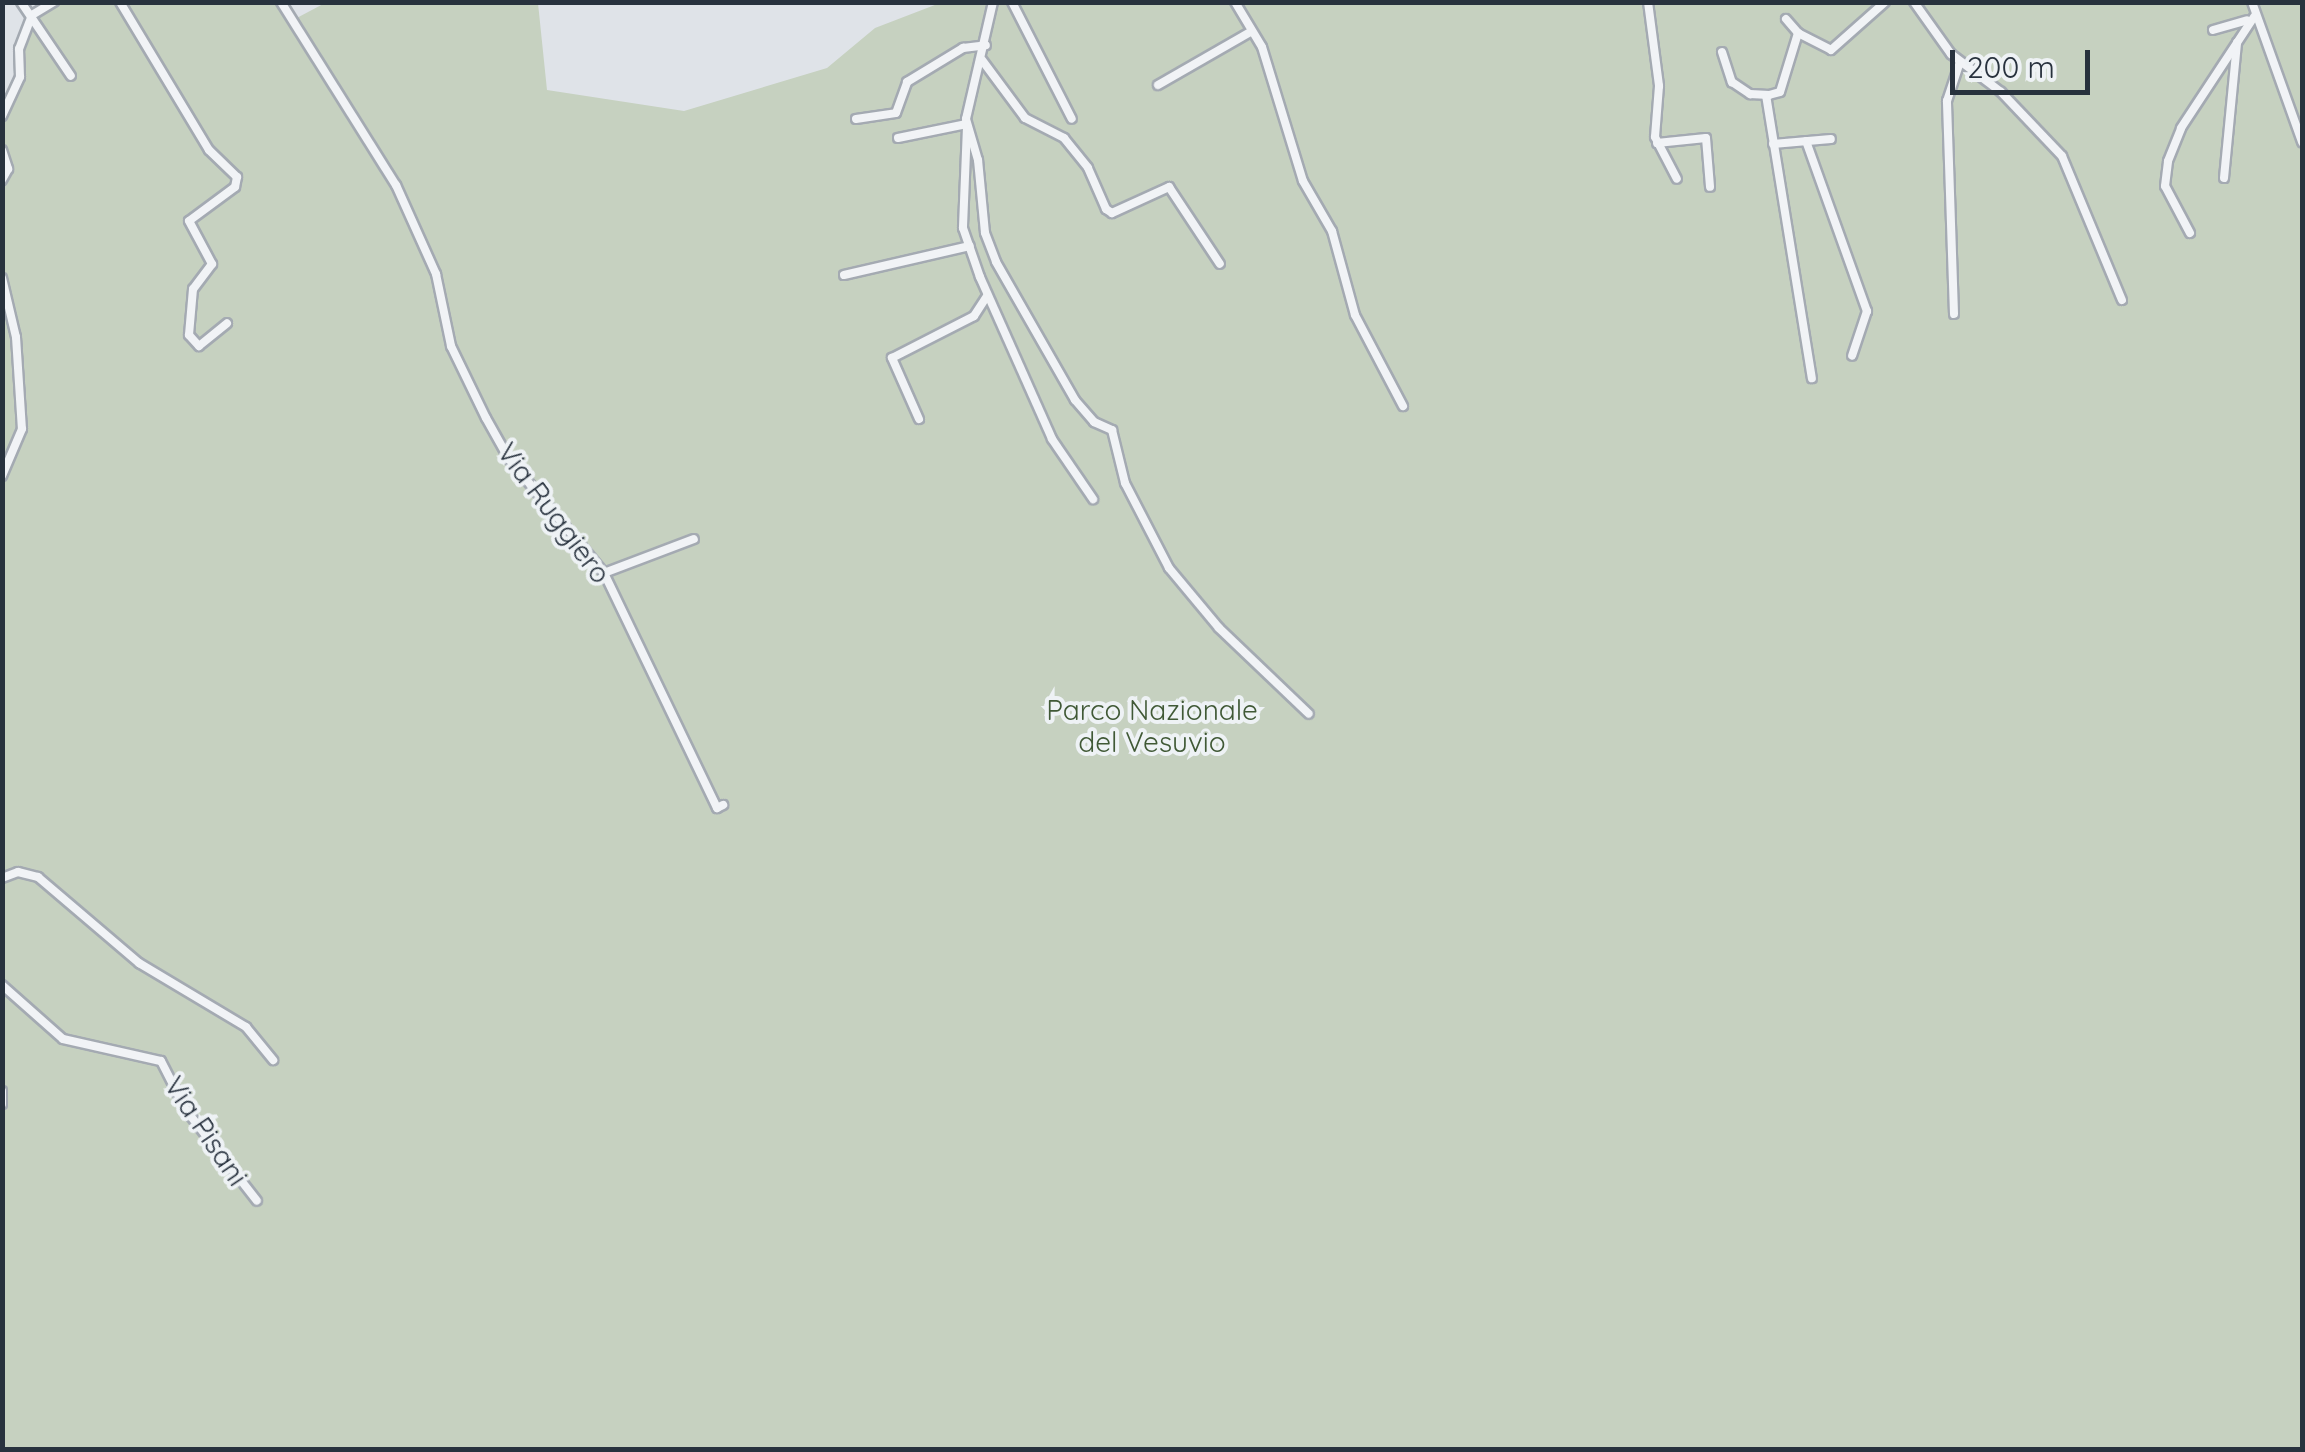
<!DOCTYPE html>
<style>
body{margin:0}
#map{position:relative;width:2305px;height:1452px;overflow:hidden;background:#dfe3e8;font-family:Quicksand,sans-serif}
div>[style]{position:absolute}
.green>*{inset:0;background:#c6d1c0}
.roads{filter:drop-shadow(2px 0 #a4aab2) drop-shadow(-2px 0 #a4aab2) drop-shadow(0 2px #a4aab2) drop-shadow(0 -2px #a4aab2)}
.minor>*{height:8px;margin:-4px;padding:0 4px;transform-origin:4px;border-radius:4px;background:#f1f3f6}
span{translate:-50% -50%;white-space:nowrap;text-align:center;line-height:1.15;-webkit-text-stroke:8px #eef2f5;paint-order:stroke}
.street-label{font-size:28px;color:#28323e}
.park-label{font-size:28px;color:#405936}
.frame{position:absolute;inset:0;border:5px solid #28323e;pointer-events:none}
.scale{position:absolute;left:1950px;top:50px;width:140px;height:45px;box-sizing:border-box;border:5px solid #28323e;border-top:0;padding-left:12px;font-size:30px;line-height:35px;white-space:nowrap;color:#28323e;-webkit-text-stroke:8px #eef2f5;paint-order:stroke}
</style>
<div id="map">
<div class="green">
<div style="clip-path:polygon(49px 2px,282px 3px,293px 20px,325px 3px,538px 3px,547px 90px,684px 111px,827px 68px,875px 28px,940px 3px,2302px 3px,2302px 1449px,3px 1449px,2px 110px,17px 74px,25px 28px)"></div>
</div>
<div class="roads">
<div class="minor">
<div style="left:21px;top:2px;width:89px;rotate:56deg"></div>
<div style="left:120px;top:2px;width:173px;rotate:59deg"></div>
<div style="left:209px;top:150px;width:39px;rotate:44deg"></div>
<div style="left:237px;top:177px;width:10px;rotate:101deg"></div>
<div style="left:235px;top:187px;width:57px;rotate:143.5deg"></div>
<div style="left:189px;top:221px;width:49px;rotate:61.9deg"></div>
<div style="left:212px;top:264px;width:31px;rotate:127deg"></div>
<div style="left:193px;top:289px;width:46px;rotate:95deg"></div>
<div style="left:189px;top:335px;width:15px;rotate:48deg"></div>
<div style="left:199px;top:346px;width:36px;rotate:-39deg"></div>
<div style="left:281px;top:2px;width:216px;rotate:57.9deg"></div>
<div style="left:396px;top:185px;width:98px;rotate:65.8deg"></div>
<div style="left:436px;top:274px;width:74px;rotate:78.2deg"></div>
<div style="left:451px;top:346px;width:80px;rotate:64.1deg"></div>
<div style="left:486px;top:418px;width:47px;rotate:60.7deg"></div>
<div style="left:509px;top:459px;width:148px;rotate:50.2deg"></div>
<div style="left:604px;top:573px;width:261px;rotate:64.3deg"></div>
<div style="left:717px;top:808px;width:7px;rotate:-27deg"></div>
<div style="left:993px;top:2px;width:120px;rotate:103deg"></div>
<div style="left:966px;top:119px;width:43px;rotate:73.7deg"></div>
<div style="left:978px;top:160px;width:73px;rotate:84.5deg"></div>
<div style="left:985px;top:233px;width:31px;rotate:69deg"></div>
<div style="left:996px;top:262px;width:159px;rotate:60.2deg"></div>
<div style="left:1075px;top:400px;width:29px;rotate:49deg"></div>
<div style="left:1094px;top:422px;width:20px;rotate:24deg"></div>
<div style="left:1112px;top:430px;width:55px;rotate:76.2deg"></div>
<div style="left:1125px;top:483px;width:96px;rotate:62.6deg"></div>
<div style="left:1169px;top:568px;width:78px;rotate:50.2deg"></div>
<div style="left:1219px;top:628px;width:124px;rotate:43.7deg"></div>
<div style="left:1012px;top:2px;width:131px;rotate:62.9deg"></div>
<div style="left:1235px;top:2px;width:52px;rotate:59deg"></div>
<div style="left:1262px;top:47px;width:140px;rotate:73deg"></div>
<div style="left:1303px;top:181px;width:58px;rotate:59.9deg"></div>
<div style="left:1332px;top:231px;width:87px;rotate:74.7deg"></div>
<div style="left:1355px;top:315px;width:103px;rotate:62.2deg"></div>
<div style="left:1648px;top:2px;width:85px;rotate:82.5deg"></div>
<div style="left:1659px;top:86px;width:51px;rotate:94.5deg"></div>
<div style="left:1655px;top:137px;width:47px;rotate:62.4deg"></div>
<div style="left:1914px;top:2px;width:64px;rotate:54.6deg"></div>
<div style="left:1951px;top:54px;width:63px;rotate:37.2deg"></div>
<div style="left:2001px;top:92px;width:88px;rotate:46.4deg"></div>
<div style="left:2062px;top:156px;width:156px;rotate:67.4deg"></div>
<div style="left:2252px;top:2px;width:149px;rotate:70.3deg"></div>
<div style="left:32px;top:15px;width:26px;rotate:-31deg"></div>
<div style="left:1786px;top:19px;width:18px;rotate:49deg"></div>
<div style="left:1798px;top:33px;width:37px;rotate:27deg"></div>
<div style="left:1831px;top:50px;width:72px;rotate:-41.6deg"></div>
<div style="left:2213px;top:30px;width:35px;rotate:-16deg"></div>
<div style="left:1722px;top:52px;width:32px;rotate:72deg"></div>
<div style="left:1732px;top:82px;width:22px;rotate:34deg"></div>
<div style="left:1750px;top:94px;width:19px;rotate:3deg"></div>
<div style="left:1769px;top:95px;width:11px;rotate:-15deg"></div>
<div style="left:1780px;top:92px;width:62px;rotate:-73deg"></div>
<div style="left:982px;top:60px;width:72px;rotate:53.4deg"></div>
<div style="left:1025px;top:118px;width:44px;rotate:27.1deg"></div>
<div style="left:1064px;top:138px;width:38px;rotate:51deg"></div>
<div style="left:1088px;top:168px;width:45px;rotate:66.3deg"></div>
<div style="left:1106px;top:209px;width:7px;rotate:34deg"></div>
<div style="left:1112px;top:213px;width:63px;rotate:-24.5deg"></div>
<div style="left:1169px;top:187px;width:92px;rotate:56.5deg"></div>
<div style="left:1158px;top:85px;width:108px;rotate:-29.9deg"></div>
<div style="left:1766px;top:95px;width:287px;rotate:80.8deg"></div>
<div style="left:2px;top:116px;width:43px;rotate:-65.2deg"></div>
<div style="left:20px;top:77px;width:28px;rotate:-92deg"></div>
<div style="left:19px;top:49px;width:36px;rotate:-69deg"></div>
<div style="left:856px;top:119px;width:40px;rotate:-8.5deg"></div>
<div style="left:896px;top:113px;width:33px;rotate:-70deg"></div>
<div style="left:907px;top:82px;width:66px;rotate:-31.3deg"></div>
<div style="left:963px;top:48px;width:23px;rotate:-7deg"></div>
<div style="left:967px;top:127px;width:101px;rotate:92.3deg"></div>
<div style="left:963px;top:228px;width:52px;rotate:70.9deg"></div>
<div style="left:980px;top:277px;width:177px;rotate:66deg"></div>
<div style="left:1052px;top:439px;width:73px;rotate:55.7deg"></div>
<div style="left:898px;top:138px;width:70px;rotate:-11.5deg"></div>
<div style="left:1806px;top:141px;width:181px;rotate:70.3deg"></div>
<div style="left:1867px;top:311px;width:47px;rotate:108.4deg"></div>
<div style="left:1657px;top:143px;width:49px;rotate:-5.8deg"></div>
<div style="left:1706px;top:138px;width:49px;rotate:85.3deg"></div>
<div style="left:1773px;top:144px;width:58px;rotate:-4.9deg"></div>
<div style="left:2px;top:150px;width:20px;rotate:72deg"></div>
<div style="left:8px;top:169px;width:13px;rotate:119deg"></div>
<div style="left:2224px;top:178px;width:136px;rotate:-84.5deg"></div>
<div style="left:2190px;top:233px;width:53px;rotate:-118deg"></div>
<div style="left:2165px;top:186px;width:25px;rotate:-83deg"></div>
<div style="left:2168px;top:161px;width:35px;rotate:-68deg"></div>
<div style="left:2181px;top:128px;width:133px;rotate:-56.7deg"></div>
<div style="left:844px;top:275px;width:129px;rotate:-13deg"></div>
<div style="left:2px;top:278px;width:61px;rotate:76.7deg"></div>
<div style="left:16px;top:337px;width:92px;rotate:86.3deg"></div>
<div style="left:22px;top:429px;width:51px;rotate:113.1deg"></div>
<div style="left:1954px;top:314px;width:213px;rotate:-91.9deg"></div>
<div style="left:1947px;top:101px;width:41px;rotate:-71.6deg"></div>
<div style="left:919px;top:419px;width:67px;rotate:-113.9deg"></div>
<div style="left:892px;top:358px;width:92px;rotate:-27.1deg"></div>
<div style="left:974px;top:316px;width:24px;rotate:-57deg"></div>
<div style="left:604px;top:573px;width:96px;rotate:-20.7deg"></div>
<div style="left:2px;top:878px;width:17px;rotate:-21deg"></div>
<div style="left:18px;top:872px;width:21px;rotate:14deg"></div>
<div style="left:38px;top:877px;width:133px;rotate:40.4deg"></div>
<div style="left:139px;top:963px;width:125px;rotate:30.9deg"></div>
<div style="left:246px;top:1027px;width:43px;rotate:50.7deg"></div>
<div style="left:2px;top:985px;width:81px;rotate:41.5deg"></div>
<div style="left:63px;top:1039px;width:100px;rotate:12.7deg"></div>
<div style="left:161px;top:1061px;width:55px;rotate:63deg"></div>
<div style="left:186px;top:1110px;width:115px;rotate:52deg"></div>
<div style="left:2px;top:1091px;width:13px;rotate:90deg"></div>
</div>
</div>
<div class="street-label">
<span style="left:554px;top:513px;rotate:53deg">Via Ruggiero</span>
<span style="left:206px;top:1131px;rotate:56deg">Via Pisani</span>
</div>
<div class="park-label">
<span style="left:1152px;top:726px">Parco Nazionale<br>del Vesuvio</span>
</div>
<div class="frame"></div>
<div class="scale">200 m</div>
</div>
